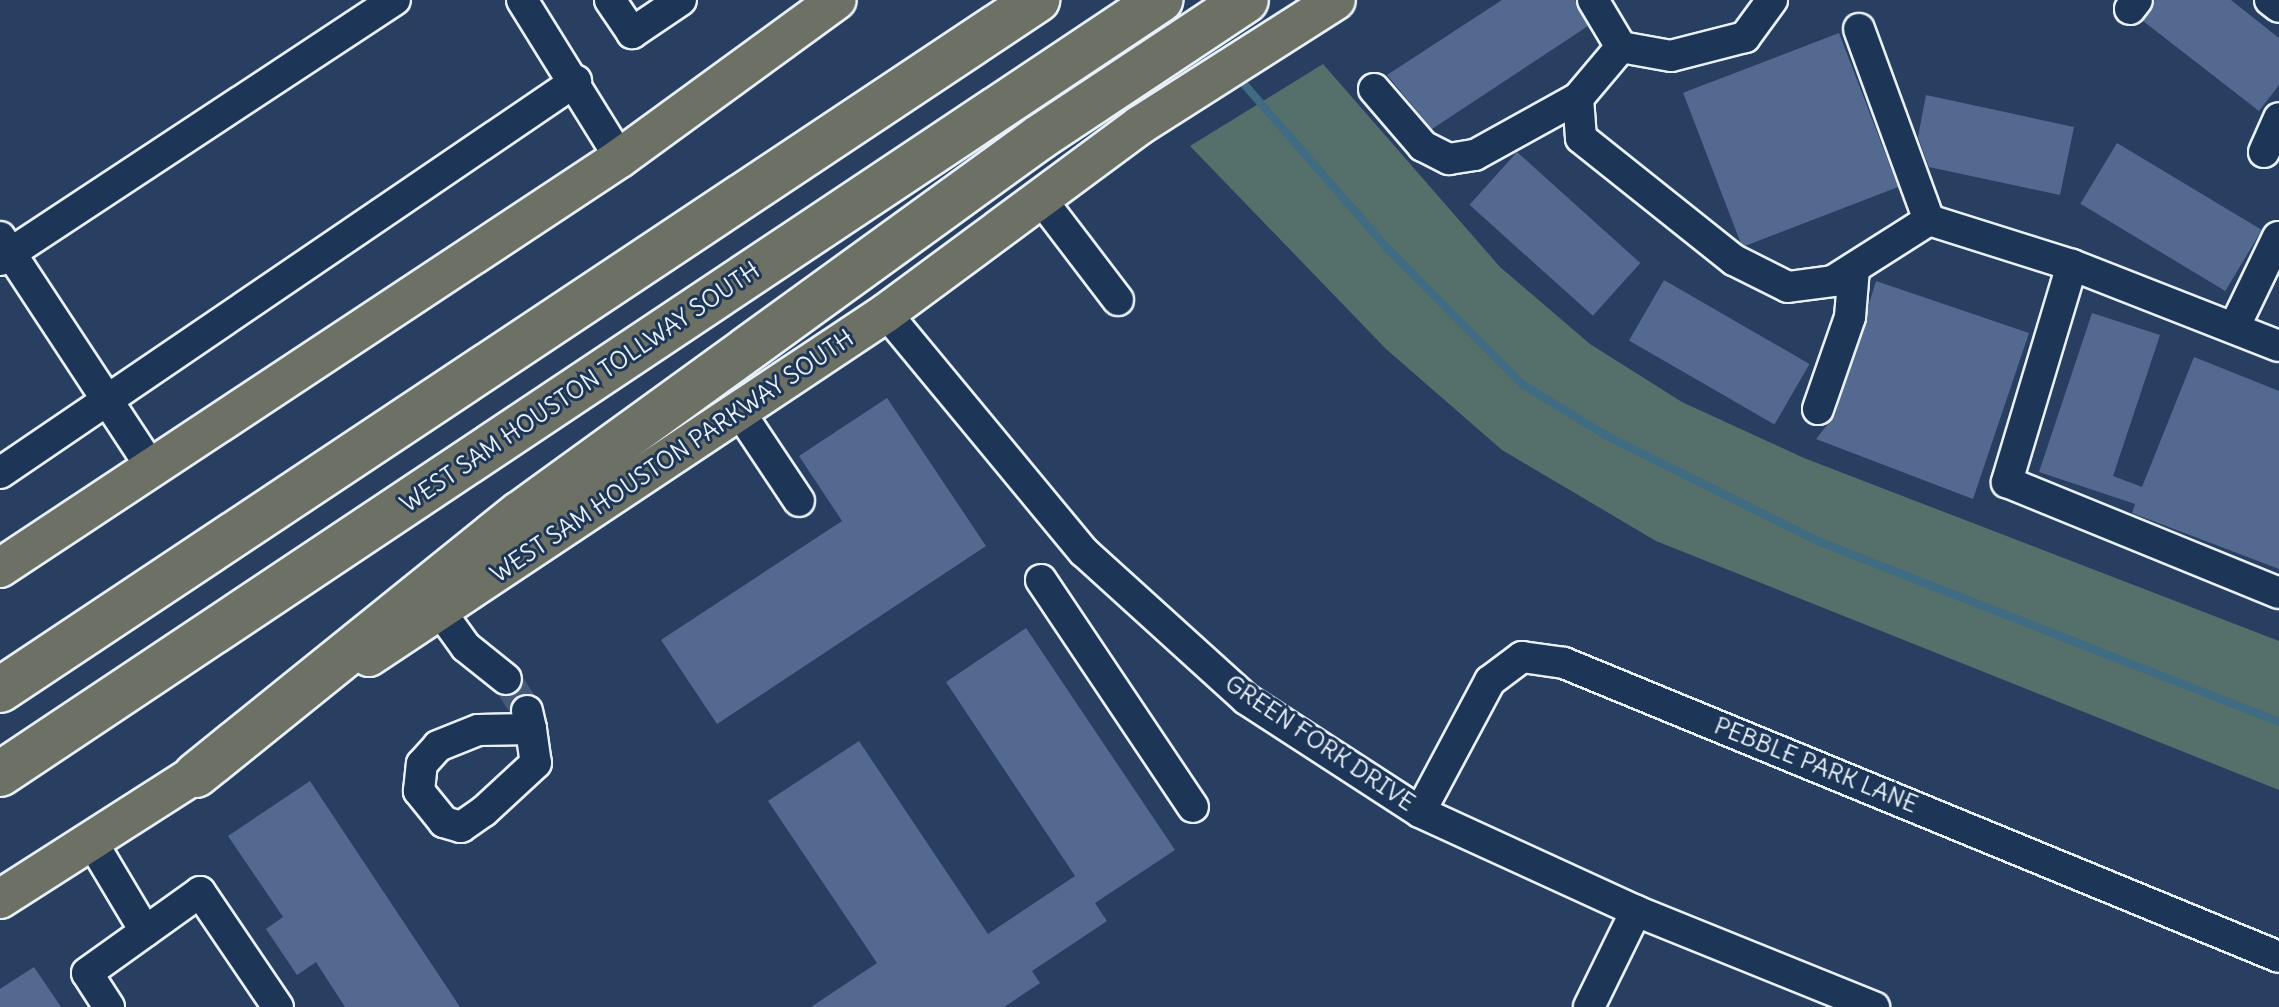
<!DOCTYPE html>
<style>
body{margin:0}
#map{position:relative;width:2279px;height:1007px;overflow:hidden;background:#283f62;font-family:Delius,sans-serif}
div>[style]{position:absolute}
.green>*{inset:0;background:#556f6b}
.stream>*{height:8px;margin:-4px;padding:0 4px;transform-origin:4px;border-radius:4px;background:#3f6b83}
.building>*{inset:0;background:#536990;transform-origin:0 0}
.minor-tunnel>*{height:30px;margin-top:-15px;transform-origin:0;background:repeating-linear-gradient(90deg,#455a78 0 30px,transparent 0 45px)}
.roads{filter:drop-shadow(2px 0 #e8f1f8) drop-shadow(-2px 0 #e8f1f8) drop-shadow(0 2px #e8f1f8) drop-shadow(0 -2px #e8f1f8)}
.minor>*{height:30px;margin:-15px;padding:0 15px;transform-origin:15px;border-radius:15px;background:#1d3557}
.major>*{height:38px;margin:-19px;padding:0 19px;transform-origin:19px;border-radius:19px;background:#6c7065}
.highway>*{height:44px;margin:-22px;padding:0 22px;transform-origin:22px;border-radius:22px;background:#6c7065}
span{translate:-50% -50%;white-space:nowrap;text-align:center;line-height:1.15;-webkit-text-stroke:6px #1d3557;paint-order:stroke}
.street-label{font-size:24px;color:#e8f1f8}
</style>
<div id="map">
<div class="green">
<div style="clip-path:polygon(1323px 64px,1500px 267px,1590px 344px,1682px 402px,1804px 458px,2279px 641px,2279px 790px,1656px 541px,1502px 450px,1386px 349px,1190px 146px)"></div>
</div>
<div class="stream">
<div style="left:1237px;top:76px;width:231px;rotate:48.9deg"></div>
<div style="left:1389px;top:250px;width:189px;rotate:45.2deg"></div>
<div style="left:1522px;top:384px;width:100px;rotate:31.5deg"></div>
<div style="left:1607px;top:436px;width:238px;rotate:26.5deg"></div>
<div style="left:1820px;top:542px;width:493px;rotate:21.4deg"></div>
</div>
<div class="building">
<div style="clip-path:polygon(1502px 0,1575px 0,1588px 26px,1432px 129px,1387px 75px)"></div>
<div style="clip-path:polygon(2155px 0,2231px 0,2279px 38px,2279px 85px,2259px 111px,2143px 21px)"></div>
<div style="left:1839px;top:33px;width:165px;height:167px;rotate:69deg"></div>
<div style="clip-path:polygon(1926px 95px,2074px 127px,2060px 195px,1929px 167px,1918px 137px)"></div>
<div style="left:2117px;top:143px;width:169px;height:71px;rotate:31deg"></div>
<div style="left:1517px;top:152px;width:166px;height:71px;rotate:42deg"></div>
<div style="left:1664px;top:280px;width:168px;height:70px;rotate:30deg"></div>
<div style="clip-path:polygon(1876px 281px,2029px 333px,1973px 499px,1816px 439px,1835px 415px)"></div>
<div style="clip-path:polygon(2092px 313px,2160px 335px,2113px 476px,2142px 487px,2194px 357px,2279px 391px,2279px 569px,2132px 513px,2135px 504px,2039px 472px)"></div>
<div style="clip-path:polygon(887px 398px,986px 546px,717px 724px,661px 640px,842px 521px,799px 456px)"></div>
<div style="clip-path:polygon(1026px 628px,1175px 850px,1095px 903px,1107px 921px,1032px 971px,1040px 983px,1004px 1007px,811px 1007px,877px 963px,768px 801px,859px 741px,988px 934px,1075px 876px,946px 682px)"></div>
<div style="clip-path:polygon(310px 781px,460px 1007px,345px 1007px,316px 962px,297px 975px,266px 929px,283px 917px,228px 836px)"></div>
<div style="clip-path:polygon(34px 967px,61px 1007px,0 1007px,0 989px)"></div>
</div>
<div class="minor-tunnel">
<div style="left:506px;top:679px;width:38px;rotate:57deg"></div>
</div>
<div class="roads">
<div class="minor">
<div style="left:522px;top:0;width:186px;rotate:58.2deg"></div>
<div style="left:610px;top:0;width:40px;rotate:56deg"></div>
<div style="left:632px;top:33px;width:59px;rotate:-34deg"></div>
<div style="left:1593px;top:0;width:55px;rotate:59.2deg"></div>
<div style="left:1772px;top:0;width:46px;rotate:126.1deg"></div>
<div style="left:1745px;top:37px;width:76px;rotate:165.6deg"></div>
<div style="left:1671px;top:56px;width:51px;rotate:-169.8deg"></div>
<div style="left:1621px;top:47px;width:67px;rotate:130.1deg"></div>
<div style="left:1578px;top:98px;width:40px;rotate:85.7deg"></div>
<div style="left:1581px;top:138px;width:196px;rotate:38.6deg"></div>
<div style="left:1734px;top:260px;width:60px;rotate:26.6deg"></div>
<div style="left:1788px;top:287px;width:45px;rotate:-7.6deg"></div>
<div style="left:1833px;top:281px;width:114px;rotate:-32.4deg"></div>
<div style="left:1929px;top:220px;width:150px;rotate:17.5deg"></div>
<div style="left:2072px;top:265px;width:222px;rotate:21.4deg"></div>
<div style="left:2270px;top:0;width:11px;rotate:38deg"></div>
<div style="left:2130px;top:9px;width:11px;rotate:-52deg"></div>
<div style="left:1859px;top:29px;width:203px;rotate:69.9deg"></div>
<div style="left:1374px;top:89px;width:75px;rotate:49.3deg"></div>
<div style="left:1423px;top:146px;width:29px;rotate:27deg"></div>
<div style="left:1449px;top:159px;width:26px;rotate:-9deg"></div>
<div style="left:1475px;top:155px;width:118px;rotate:-29deg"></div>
<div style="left:2264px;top:152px;width:37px;rotate:-66deg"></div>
<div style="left:1041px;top:199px;width:127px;rotate:52.7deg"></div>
<div style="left:0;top:237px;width:277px;rotate:56.7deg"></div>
<div style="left:0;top:260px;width:473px;rotate:-33.4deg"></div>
<div style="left:2072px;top:265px;width:227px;rotate:106.7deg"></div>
<div style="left:2007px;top:482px;width:294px;rotate:22.2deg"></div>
<div style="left:886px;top:313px;width:310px;rotate:50.4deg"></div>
<div style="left:1084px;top:552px;width:219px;rotate:42.2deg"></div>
<div style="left:1246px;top:699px;width:207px;rotate:33deg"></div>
<div style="left:1420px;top:812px;width:238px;rotate:24.6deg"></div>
<div style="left:1636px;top:911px;width:257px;rotate:22deg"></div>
<div style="left:2234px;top:328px;width:101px;rotate:-64.2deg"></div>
<div style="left:1818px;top:409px;width:97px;rotate:-70.8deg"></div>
<div style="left:1850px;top:317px;width:49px;rotate:-85.3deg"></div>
<div style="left:739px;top:411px;width:108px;rotate:56.3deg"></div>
<div style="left:0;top:473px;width:697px;rotate:-34.24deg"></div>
<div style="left:1041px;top:580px;width:273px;rotate:56.2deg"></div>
<div style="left:440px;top:611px;width:44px;rotate:54.2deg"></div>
<div style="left:466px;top:647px;width:51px;rotate:38.7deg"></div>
<div style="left:527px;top:711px;width:18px;rotate:77deg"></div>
<div style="left:531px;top:729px;width:34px;rotate:82deg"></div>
<div style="left:536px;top:763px;width:71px;rotate:137.3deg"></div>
<div style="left:484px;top:811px;width:28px;rotate:145deg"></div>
<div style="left:461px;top:827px;width:18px;rotate:-164deg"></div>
<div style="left:444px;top:822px;width:40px;rotate:-129deg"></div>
<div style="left:419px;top:791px;width:27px;rotate:-84deg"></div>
<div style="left:422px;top:764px;width:24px;rotate:-48deg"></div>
<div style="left:438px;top:746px;width:43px;rotate:-21.8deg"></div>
<div style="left:478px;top:730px;width:53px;rotate:-1.1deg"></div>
<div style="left:1420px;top:812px;width:149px;rotate:-61.9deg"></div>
<div style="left:1490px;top:681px;width:40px;rotate:-37deg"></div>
<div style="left:1522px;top:657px;width:42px;rotate:8.1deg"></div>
<div style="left:1564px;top:663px;width:773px;rotate:22.35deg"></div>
<div style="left:92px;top:842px;width:104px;rotate:59.2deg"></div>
<div style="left:109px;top:1007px;width:40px;rotate:-122.9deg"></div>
<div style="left:87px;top:973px;width:139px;rotate:-35.6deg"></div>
<div style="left:200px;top:892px;width:139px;rotate:55.9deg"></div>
<div style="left:1589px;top:1007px;width:107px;rotate:-63.9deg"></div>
</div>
<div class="major">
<div style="left:0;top:568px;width:743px;rotate:-33.48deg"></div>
<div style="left:620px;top:158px;width:268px;rotate:-36.1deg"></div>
<div style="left:369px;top:657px;width:621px;rotate:-33.64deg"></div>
<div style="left:886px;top:313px;width:316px;rotate:-36.5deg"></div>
<div style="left:1140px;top:125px;width:232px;rotate:-32.5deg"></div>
<div style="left:0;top:899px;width:260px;rotate:-32.6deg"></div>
</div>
<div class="highway">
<div style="left:0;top:690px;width:1246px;rotate:-33.64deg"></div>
<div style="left:0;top:774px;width:1395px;rotate:-33.71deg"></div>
<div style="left:196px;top:775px;width:416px;rotate:-38.9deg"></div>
<div style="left:520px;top:514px;width:642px;rotate:-35.94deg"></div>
<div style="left:1040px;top:137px;width:247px;rotate:-33.6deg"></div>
</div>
</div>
<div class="street-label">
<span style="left:580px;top:387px;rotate:-34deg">WEST SAM HOUSTON TOLLWAY SOUTH</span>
<span style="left:672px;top:456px;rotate:-34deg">WEST SAM HOUSTON PARKWAY SOUTH</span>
<span style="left:1320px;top:743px;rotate:34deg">GREEN FORK DRIVE</span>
<span style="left:1816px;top:765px;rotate:22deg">PEBBLE PARK LANE</span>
</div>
</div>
